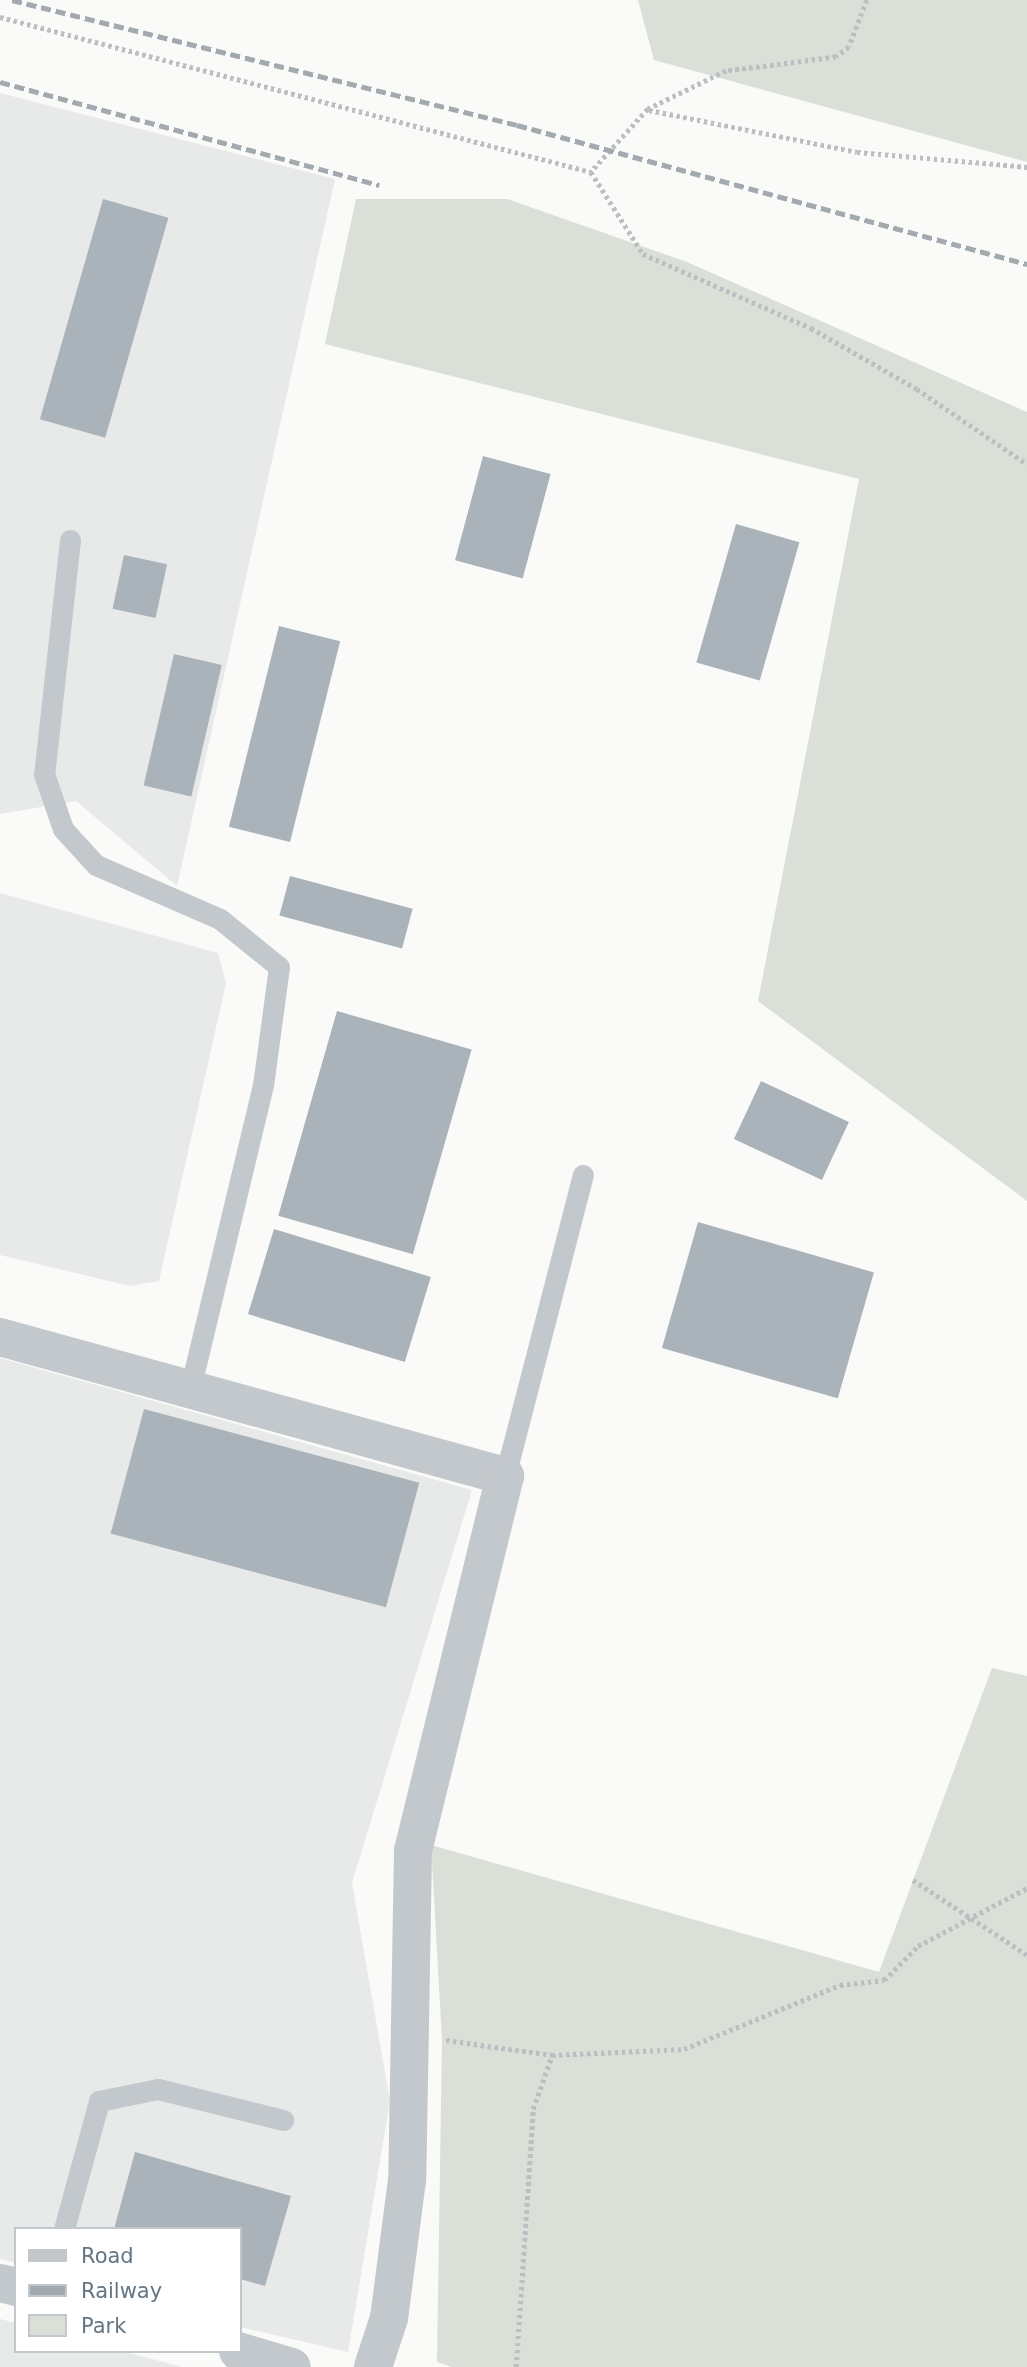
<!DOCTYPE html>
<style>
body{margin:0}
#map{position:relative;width:1027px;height:2367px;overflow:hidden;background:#fafaf8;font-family:"DejaVu Sans",sans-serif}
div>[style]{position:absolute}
.built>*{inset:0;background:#e8e9e9}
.green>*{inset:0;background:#dadfd7}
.building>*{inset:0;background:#aab3b9;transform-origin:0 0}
.path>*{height:4.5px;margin-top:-2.25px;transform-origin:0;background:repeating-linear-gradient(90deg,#bbbfc2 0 3.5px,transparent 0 7px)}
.lane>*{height:21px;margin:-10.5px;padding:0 10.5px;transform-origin:10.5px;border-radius:10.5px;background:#c3c8cc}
.street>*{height:38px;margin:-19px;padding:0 19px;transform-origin:19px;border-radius:19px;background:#c3c8cc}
.rail>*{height:5px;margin-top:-2.5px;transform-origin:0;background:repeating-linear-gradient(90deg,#a2aab0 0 10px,transparent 0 15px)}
span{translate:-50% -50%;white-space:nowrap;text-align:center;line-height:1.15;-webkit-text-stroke:7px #fff;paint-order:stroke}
.legend{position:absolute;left:14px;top:2227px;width:228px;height:126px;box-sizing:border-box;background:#fff;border:2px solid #c1c8cd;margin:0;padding:9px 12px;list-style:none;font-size:21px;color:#657683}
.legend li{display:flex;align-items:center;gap:14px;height:35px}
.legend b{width:35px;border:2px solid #c1c8cd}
</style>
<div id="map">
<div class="built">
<div style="clip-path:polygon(0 93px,335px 179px,177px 886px,76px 801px,0 814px)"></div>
<div style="clip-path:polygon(0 893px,218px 953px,226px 983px,159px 1281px,130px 1286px,0 1255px)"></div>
<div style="clip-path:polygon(0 1358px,472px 1490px,352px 1883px,390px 2101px,348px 2352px,240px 2327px,240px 2229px,16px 2229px,16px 2263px,0 2259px)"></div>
<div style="clip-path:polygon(0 2319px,16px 2323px,16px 2351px,122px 2351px,182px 2367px,0 2367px)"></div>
</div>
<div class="green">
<div style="clip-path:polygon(638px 0,1027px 0,1027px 162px,654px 60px)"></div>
<div style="clip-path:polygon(356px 199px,507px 199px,687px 262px,1027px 412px,1027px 1201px,758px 1001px,859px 479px,325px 344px)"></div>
<div style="clip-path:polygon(992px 1668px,1027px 1676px,1027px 2367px,452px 2367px,437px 2362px,442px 2040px,431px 1845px,879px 1972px)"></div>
</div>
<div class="building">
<div style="left:103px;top:199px;width:68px;height:229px;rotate:16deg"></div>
<div style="left:483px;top:456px;width:70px;height:108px;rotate:15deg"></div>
<div style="left:736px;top:524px;width:66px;height:144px;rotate:16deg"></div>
<div style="left:124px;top:555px;width:44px;height:55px;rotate:12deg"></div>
<div style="left:279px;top:626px;width:63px;height:207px;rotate:14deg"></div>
<div style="left:174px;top:654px;width:49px;height:135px;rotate:13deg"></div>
<div style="left:290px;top:876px;width:127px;height:41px;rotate:15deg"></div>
<div style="left:337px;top:1011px;width:140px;height:213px;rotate:16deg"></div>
<div style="left:761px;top:1081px;width:97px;height:64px;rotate:25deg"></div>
<div style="left:698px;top:1222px;width:183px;height:131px;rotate:16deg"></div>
<div style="left:274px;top:1229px;width:164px;height:89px;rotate:17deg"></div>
<div style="left:144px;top:1409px;width:285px;height:129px;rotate:15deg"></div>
<div style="clip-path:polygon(135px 2152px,291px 2196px,265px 2286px,240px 2279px,240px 2229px,114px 2229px)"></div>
</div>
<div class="path">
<div style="left:867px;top:0;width:50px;rotate:111deg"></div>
<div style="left:849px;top:47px;width:16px;rotate:142deg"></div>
<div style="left:836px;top:57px;width:111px;rotate:172.7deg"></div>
<div style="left:726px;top:71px;width:87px;rotate:154deg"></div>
<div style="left:648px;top:109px;width:85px;rotate:132.1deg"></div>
<div style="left:591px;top:172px;width:97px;rotate:57.6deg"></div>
<div style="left:643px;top:254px;width:184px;rotate:23.8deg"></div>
<div style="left:811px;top:328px;width:122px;rotate:29.9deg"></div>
<div style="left:917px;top:389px;width:133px;rotate:34.3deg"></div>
<div style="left:0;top:17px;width:611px;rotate:14.7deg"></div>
<div style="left:649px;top:110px;width:212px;rotate:11.4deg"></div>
<div style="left:857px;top:152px;width:171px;rotate:5deg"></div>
<div style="left:913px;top:1880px;width:136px;rotate:33.3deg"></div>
<div style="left:446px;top:2040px;width:107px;rotate:8.1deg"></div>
<div style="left:552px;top:2055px;width:132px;rotate:-2.6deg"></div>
<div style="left:684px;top:2049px;width:169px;rotate:-22.3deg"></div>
<div style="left:840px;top:1985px;width:44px;rotate:-6.5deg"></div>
<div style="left:884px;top:1980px;width:48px;rotate:-45deg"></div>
<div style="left:918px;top:1946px;width:123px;rotate:-28deg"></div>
<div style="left:516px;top:2367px;width:259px;rotate:-86.2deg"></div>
<div style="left:533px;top:2109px;width:57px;rotate:-70.6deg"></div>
</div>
<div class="lane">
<div style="left:70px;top:540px;width:235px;rotate:96.3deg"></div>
<div style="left:44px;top:774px;width:58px;rotate:70.9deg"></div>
<div style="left:63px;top:829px;width:49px;rotate:47.5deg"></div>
<div style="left:96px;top:865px;width:135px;rotate:23.5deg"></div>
<div style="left:220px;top:919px;width:76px;rotate:39.1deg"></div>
<div style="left:279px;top:967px;width:119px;rotate:97.7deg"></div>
<div style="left:263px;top:1085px;width:313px;rotate:103.5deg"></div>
<div style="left:505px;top:1476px;width:311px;rotate:-75.5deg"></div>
<div style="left:64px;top:2229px;width:133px;rotate:-74.7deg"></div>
<div style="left:99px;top:2101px;width:60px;rotate:-11.5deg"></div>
<div style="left:158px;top:2089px;width:129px;rotate:13.9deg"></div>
</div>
<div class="street">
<div style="left:0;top:1337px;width:524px;rotate:15.39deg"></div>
<div style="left:505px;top:1476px;width:386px;rotate:103.8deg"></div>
<div style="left:413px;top:1851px;width:329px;rotate:91deg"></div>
<div style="left:407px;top:2180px;width:139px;rotate:97.4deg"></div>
<div style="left:389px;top:2318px;width:52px;rotate:108.1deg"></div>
<div style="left:0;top:2283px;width:16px;rotate:14deg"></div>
<div style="left:238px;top:2351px;width:56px;rotate:16.5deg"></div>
</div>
<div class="rail">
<div style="left:12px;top:0;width:520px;rotate:13.9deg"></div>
<div style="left:517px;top:125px;width:529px;rotate:15.25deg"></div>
<div style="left:0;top:82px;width:393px;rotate:15.2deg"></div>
</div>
<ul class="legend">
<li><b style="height:9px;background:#c3c8cc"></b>Road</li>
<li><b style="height:9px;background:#a2aab0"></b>Railway</li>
<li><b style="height:19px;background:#dadfd7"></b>Park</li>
</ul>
</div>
